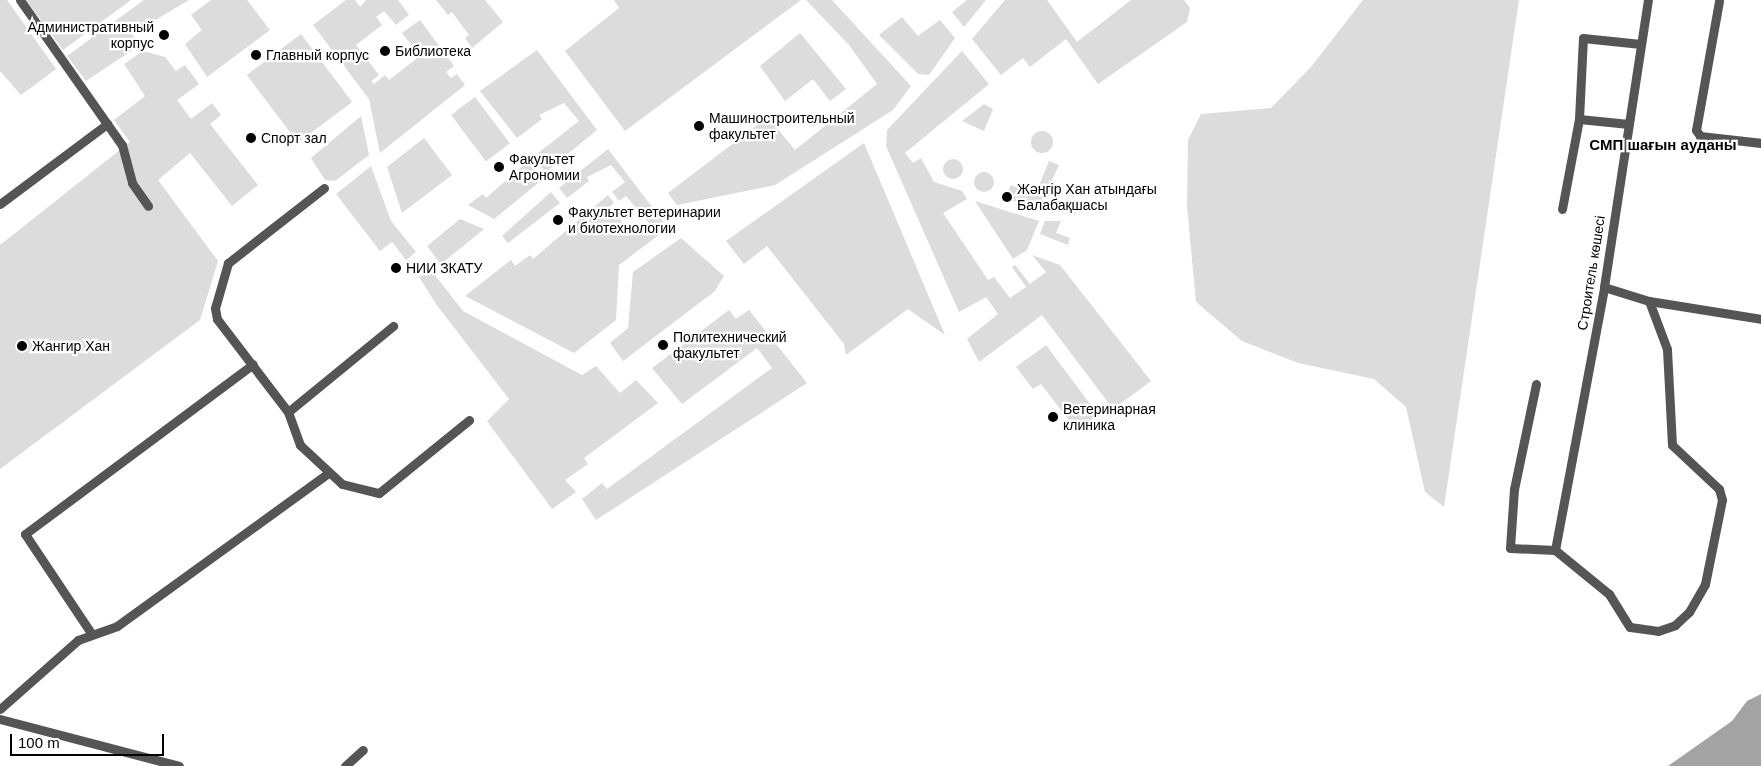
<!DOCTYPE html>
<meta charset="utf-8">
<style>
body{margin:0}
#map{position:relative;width:1761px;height:766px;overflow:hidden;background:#fff;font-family:Arial,sans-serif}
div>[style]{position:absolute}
.green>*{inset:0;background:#dcdcdc;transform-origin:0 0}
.round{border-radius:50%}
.water>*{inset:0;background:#a3a3a3}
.minor>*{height:9px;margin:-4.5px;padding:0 4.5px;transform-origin:4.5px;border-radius:4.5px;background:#555}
.dots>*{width:14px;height:14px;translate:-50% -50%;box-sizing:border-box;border:2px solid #fff;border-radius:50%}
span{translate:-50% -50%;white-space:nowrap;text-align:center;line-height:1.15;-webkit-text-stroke:4.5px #fff;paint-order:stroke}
.poi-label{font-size:14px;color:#000}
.right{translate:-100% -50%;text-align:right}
.left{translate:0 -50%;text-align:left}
.street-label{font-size:14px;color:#000}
.neighbourhood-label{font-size:15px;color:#000;font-weight:700}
.scale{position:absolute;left:10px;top:734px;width:154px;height:22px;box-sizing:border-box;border:2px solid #000;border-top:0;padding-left:6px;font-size:15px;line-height:18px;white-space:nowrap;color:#000;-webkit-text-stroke:4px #fff;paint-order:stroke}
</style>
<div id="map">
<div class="green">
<div style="clip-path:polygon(0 0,7px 0,56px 69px,21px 95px,0 71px)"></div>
<div style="clip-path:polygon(26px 0,131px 0,63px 50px)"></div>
<div style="clip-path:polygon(144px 0,189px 0,132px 34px,140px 45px,86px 81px,67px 56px)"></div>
<div style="clip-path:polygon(211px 0,247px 0,270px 30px,207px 77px,185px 44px,202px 30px,191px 15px)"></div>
<div style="clip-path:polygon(346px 0,355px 0,360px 7px,366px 0,398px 0,409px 15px,396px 25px,384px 11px,376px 17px,382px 25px,356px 45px,379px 75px,371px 81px,374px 84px,385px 75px,389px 80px,420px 56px,402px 33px,420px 20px,454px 66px,446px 72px,451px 78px,457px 74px,465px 85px,380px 153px,369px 99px,313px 25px)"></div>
<div style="clip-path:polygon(436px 0,485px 0,503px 22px,472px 48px,465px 38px,469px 35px,452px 12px,448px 15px)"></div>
<div style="clip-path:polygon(614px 0,801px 0,625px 131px,565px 51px,619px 8px)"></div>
<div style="clip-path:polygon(806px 0,832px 0,911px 86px,893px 110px,775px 185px,677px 205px,668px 193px,768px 117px,795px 150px,877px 84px,849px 45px)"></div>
<div style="clip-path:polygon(967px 0,986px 0,964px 27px,952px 12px)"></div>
<div style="clip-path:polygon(1005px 0,1047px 0,1077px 42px,1131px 0,1184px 0,1190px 8px,1187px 22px,1098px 84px,1066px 39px,1030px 67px,1023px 58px,1001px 75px,972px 39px)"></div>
<div style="clip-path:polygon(1363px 0,1519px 0,1444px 507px,1425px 492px,1406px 407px,1374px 379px,1298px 363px,1242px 341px,1196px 302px,1187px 206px,1188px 140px,1201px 114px,1271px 108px,1311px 67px)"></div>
<div style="clip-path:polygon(902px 17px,918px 36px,940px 20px,955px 38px,929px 75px,918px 74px,879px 35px)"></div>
<div style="clip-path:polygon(800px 33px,846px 89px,830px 101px,813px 79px,785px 101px,760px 66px)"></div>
<div style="left:301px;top:34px;width:85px;height:68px;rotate:53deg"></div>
<div style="clip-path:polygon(537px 50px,597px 130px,546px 172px,533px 157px,579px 121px,564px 103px,539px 115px,542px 119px,517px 138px,480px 91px)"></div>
<div style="clip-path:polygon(143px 51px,165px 57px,176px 71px,185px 65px,199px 84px,177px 100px,191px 119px,212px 103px,221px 115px,210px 124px,258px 185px,232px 206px,190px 153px,158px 180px,218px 261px,200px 320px,0 469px,0 245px,130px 142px,114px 120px,145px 96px,124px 64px)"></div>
<div style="clip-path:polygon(962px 51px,989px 84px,905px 153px,913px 163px,921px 158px,934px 182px,962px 191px,967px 199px,943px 213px,988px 280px,994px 277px,1010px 298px,1026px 287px,1012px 267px,1015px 265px,1030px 284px,1046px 272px,1032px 255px,1060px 265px,1151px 381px,1120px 404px,1110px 405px,1042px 315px,979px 362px,967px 339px,998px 314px,986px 297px,959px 312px,886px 146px,887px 130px)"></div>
<div style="left:475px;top:97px;width:58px;height:30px;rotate:53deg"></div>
<div style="clip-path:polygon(984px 104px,993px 109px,984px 131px,962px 121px)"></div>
<div style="clip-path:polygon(361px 116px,369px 155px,335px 181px,325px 180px,311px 158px)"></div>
<div class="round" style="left:1031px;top:131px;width:22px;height:22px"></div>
<div style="clip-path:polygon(424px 138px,452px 175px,402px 213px,387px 167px)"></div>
<div style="clip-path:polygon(864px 143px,945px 335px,908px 309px,846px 355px,844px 344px,767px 246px,744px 264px,726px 241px)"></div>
<div style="clip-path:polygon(608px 149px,668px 228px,619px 265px,616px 320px,574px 353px,465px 296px,511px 260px,515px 266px,530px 255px,533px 259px,608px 195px,614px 203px,610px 206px,632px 236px,650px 224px,626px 196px,619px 201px,612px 192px,625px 182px,611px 165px,587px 177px,589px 181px,567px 198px,559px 188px)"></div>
<div class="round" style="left:943px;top:159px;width:20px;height:20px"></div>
<div style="clip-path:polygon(1049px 161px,1059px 165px,1041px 204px,1033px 207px,1005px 198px,1011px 185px,1035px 195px)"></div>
<div style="clip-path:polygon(527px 162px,542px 180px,494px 219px,468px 205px,483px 194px,486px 198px)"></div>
<div style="clip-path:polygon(371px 166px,391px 221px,416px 252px,406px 260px,392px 242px,380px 251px,336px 194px)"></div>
<div class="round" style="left:974px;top:172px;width:20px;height:20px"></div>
<div style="clip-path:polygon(551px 192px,560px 203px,508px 243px,502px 236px)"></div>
<div style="clip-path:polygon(1072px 199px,1080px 203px,1075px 215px,1057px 207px,1068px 209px)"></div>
<div style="clip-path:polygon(975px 201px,1039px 221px,1027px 250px,1013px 259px)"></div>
<div style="clip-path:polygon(460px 219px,484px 229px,441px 264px,427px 246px)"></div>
<div style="clip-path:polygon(1045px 221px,1061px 221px,1056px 233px,1070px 238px,1068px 245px,1040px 234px)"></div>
<div style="clip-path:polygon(681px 238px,724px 276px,715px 291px,623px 361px,610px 343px,628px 328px,633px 272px)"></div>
<div style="clip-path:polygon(430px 269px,463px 311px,582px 375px,596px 366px,620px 393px,636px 380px,658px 403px,584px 458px,588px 464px,565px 480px,576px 492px,552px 509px,487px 421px,509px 399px,436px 304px,419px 277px)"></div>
<div style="clip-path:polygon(729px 310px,736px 319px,749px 310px,807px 383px,596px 520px,582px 499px,602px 483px,607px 489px,772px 368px,757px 348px,682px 404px,652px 368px)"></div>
<div style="clip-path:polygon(1046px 345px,1099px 416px,1077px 431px,1041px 384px,1033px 389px,1016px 367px)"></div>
</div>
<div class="water">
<div style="clip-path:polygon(1761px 694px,1761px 766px,1668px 766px,1732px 721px,1747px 701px)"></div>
</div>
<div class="minor">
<div style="left:20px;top:0;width:177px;rotate:54.9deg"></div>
<div style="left:122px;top:145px;width:39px;rotate:75deg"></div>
<div style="left:132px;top:183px;width:28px;rotate:55deg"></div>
<div style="left:1719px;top:1px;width:131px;rotate:100.1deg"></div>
<div style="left:1696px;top:130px;width:7px;rotate:56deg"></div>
<div style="left:1700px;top:136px;width:61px;rotate:6.5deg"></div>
<div style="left:1579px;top:119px;width:50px;rotate:5.7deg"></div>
<div style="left:324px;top:188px;width:122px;rotate:142deg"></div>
<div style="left:228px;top:263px;width:47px;rotate:106.1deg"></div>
<div style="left:215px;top:308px;width:11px;rotate:80deg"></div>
<div style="left:217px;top:319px;width:117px;rotate:52.6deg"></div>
<div style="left:288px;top:412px;width:35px;rotate:70deg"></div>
<div style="left:300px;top:445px;width:57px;rotate:42.9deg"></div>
<div style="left:342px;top:484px;width:38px;rotate:14deg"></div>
<div style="left:379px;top:493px;width:116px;rotate:-39deg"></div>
<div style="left:0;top:204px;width:134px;rotate:-36.8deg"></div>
<div style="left:1562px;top:209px;width:92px;rotate:-79.3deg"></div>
<div style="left:1579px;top:119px;width:81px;rotate:-87.2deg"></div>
<div style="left:1583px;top:38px;width:58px;rotate:5.9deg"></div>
<div style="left:1604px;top:287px;width:47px;rotate:17.3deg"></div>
<div style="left:1649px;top:301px;width:113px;rotate:9.1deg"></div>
<div style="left:1536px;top:384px;width:107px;rotate:101.8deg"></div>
<div style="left:1514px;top:489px;width:59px;rotate:93.9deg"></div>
<div style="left:1510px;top:548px;width:45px;rotate:2.5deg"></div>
<div style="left:1555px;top:550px;width:70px;rotate:39.2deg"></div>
<div style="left:1609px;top:594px;width:39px;rotate:58deg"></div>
<div style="left:1630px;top:627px;width:28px;rotate:8deg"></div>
<div style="left:1658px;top:631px;width:18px;rotate:-19deg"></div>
<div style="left:1675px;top:625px;width:19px;rotate:-43deg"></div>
<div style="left:1689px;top:612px;width:32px;rotate:-60deg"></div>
<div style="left:1705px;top:584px;width:86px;rotate:-78.6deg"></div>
<div style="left:1722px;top:500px;width:11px;rotate:-105deg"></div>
<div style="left:1719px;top:489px;width:64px;rotate:-136.9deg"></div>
<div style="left:1672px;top:445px;width:96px;rotate:-93deg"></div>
<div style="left:1667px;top:349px;width:51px;rotate:-110.6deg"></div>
<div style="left:288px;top:412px;width:136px;rotate:-39.3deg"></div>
<div style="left:1555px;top:550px;width:268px;rotate:-79.4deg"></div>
<div style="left:1604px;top:287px;width:290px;rotate:-81.3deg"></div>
<div style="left:91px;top:633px;width:119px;rotate:-123.7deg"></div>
<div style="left:25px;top:534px;width:284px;rotate:-36.7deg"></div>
<div style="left:0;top:709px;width:104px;rotate:-41.5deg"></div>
<div style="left:78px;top:640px;width:41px;rotate:-19.7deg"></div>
<div style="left:117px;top:626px;width:259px;rotate:-35.9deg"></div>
<div style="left:0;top:719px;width:185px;rotate:14.7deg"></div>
<div style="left:345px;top:766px;width:24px;rotate:-42deg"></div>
</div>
<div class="dots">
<div style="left:164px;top:35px;background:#000"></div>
<div style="left:385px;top:51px;background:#000"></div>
<div style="left:256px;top:55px;background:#000"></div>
<div style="left:699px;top:126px;background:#000"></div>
<div style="left:251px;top:138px;background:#000"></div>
<div style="left:499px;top:167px;background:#000"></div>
<div style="left:1007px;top:197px;background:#000"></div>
<div style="left:558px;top:220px;background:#000"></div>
<div style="left:396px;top:268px;background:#000"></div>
<div style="left:663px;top:345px;background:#000"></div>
<div style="left:22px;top:346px;background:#000"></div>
<div style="left:1053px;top:417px;background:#000"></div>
</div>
<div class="poi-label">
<span class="right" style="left:154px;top:35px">Административный<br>корпус</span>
<span class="left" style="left:395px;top:51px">Библиотека</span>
<span class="left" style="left:266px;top:55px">Главный корпус</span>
<span class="left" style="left:709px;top:126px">Машиностроительный<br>факультет</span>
<span class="left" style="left:261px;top:138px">Спорт зал</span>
<span class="left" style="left:509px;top:167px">Факультет<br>Агрономии</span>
<span class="left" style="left:1017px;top:197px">Жәңгір Хан атындағы<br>Балабақшасы</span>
<span class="left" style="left:568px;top:220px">Факультет ветеринарии<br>и биотехнологии</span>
<span class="left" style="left:406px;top:268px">НИИ ЗКАТУ</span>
<span class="left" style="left:673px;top:345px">Политехнический<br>факультет</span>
<span class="left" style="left:32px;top:346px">Жангир Хан</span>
<span class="left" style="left:1063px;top:417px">Ветеринарная<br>клиника</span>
</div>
<div class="street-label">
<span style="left:1591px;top:273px;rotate:-81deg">Строитель көшесі</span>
</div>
<div class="neighbourhood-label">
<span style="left:1663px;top:145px">СМП шағын ауданы</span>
</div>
<div class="scale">100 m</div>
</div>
